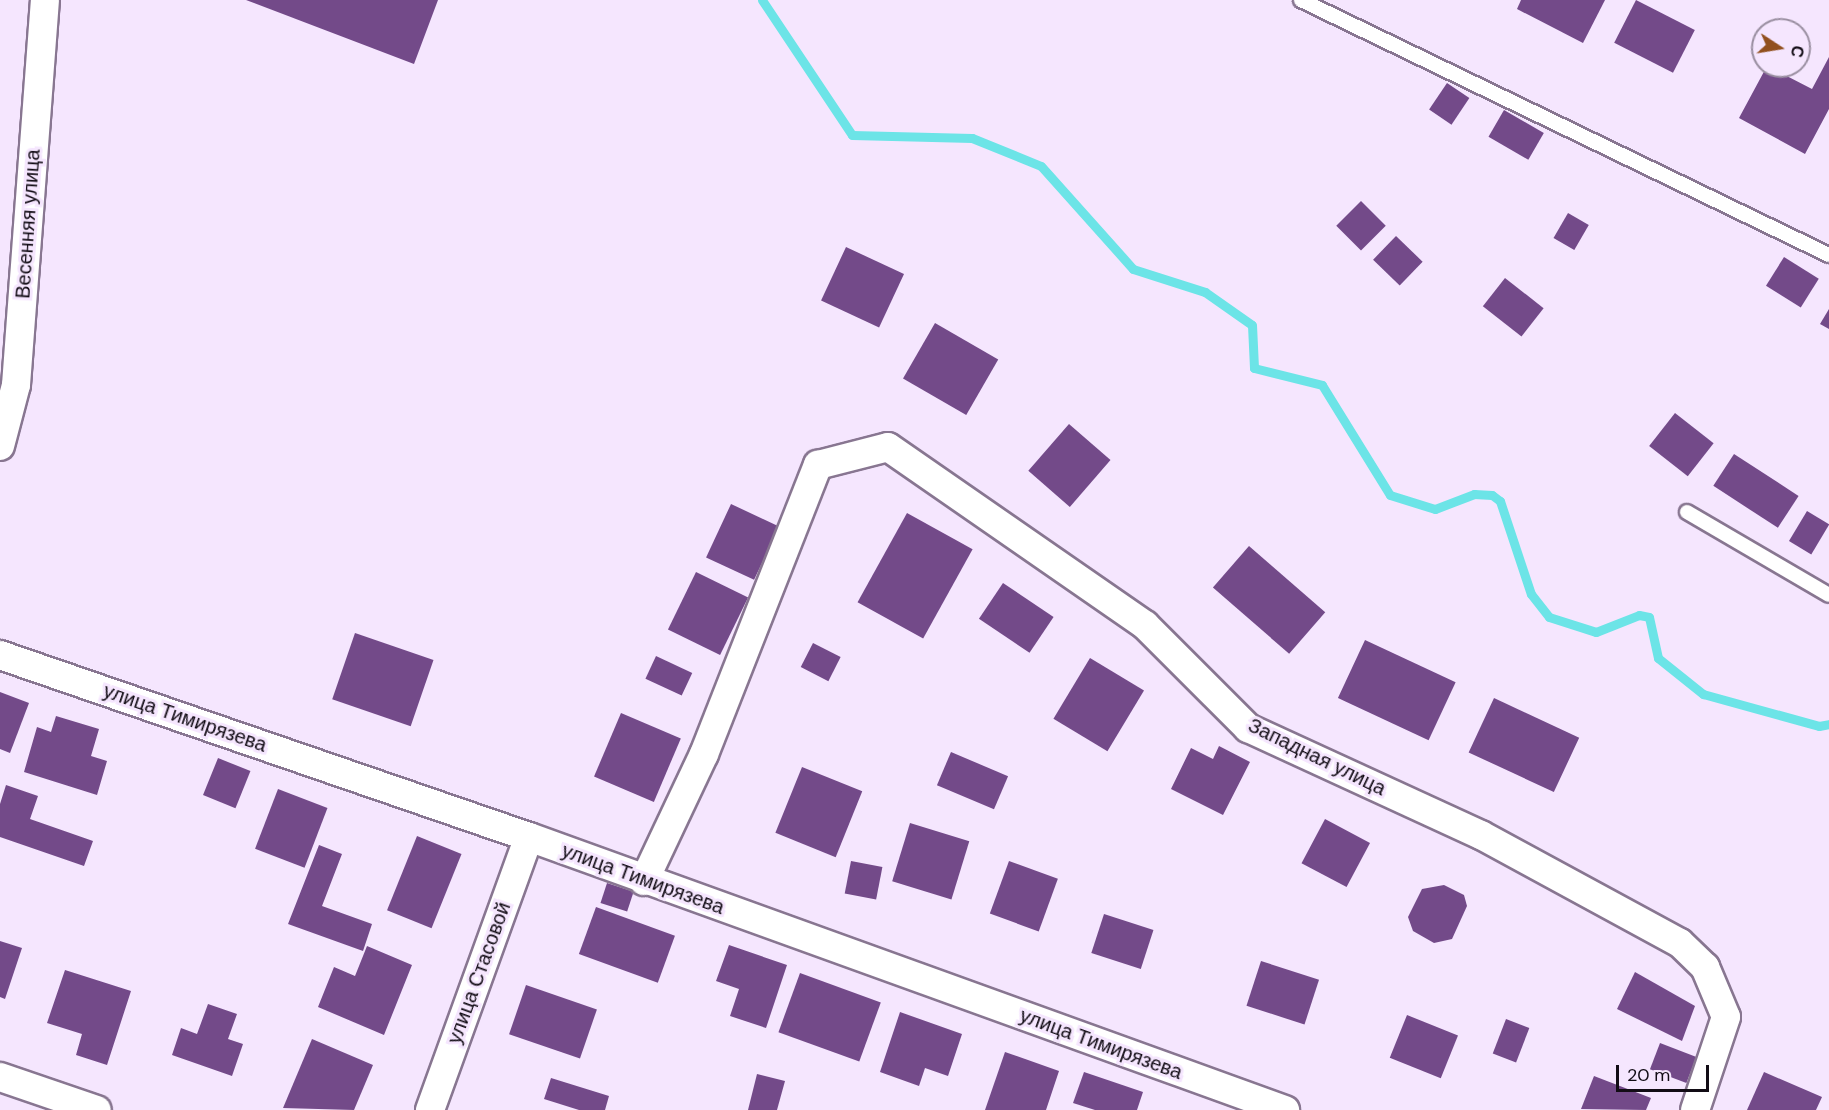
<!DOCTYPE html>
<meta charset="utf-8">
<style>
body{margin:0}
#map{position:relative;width:1829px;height:1110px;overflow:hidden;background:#f5e6fe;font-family:"DM Sans",sans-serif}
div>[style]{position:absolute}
.stream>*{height:9px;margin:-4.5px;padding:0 4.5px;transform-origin:4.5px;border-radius:4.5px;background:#6ce4e7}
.building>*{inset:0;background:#734a89;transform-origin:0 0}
.roads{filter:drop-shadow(2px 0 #887691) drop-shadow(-2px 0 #887691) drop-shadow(0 2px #887691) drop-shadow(0 -2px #887691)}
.service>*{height:14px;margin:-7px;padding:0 7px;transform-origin:7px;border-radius:7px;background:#fff}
.minor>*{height:28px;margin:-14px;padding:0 14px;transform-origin:14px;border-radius:14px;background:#fff}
span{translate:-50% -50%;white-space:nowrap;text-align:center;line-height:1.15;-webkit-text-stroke:6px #f5e6fe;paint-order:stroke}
.street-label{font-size:20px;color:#120c15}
.north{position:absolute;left:1751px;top:18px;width:60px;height:60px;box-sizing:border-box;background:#f5e6fe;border:2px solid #9a8fa1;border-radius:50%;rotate:102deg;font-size:16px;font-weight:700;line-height:24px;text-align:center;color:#120c15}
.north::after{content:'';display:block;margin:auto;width:21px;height:27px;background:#92501e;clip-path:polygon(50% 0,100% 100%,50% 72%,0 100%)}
.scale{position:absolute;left:1616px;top:1065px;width:93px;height:27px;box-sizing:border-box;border:3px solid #120c15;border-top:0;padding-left:8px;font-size:18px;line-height:21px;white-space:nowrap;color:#120c15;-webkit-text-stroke:4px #f5e6fe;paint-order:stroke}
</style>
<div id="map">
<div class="stream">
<div style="left:762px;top:0;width:162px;rotate:56.3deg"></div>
<div style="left:852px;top:135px;width:120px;rotate:1.4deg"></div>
<div style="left:972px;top:138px;width:74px;rotate:22.1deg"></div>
<div style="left:1041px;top:166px;width:138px;rotate:48.2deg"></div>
<div style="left:1133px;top:269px;width:76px;rotate:17.7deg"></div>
<div style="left:1205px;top:292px;width:57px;rotate:35.1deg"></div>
<div style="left:1252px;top:325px;width:43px;rotate:87.3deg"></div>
<div style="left:1254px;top:368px;width:70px;rotate:14deg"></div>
<div style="left:1322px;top:385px;width:129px;rotate:58.3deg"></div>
<div style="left:1390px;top:495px;width:47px;rotate:17.3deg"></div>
<div style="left:1435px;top:509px;width:42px;rotate:-21deg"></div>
<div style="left:1474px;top:494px;width:18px;rotate:3deg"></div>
<div style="left:1492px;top:495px;width:10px;rotate:37deg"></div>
<div style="left:1500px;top:501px;width:98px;rotate:71.6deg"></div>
<div style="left:1531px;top:594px;width:29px;rotate:52deg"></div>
<div style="left:1549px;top:617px;width:49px;rotate:17.7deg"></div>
<div style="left:1596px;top:632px;width:46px;rotate:-21.6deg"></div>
<div style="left:1639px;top:615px;width:10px;rotate:11deg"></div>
<div style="left:1649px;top:617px;width:42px;rotate:77.6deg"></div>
<div style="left:1658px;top:658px;width:58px;rotate:38.7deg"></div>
<div style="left:1703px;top:694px;width:120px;rotate:15.4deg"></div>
<div style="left:1819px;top:726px;width:10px;rotate:-11deg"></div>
</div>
<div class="building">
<div style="clip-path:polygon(246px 0,438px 0,414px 64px)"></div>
<div style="clip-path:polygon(1521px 0,1605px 0,1583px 43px,1517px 9px)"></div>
<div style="left:1636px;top:0;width:66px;height:48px;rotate:27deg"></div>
<div style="clip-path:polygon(1829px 57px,1829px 109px,1805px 154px,1739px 118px,1767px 66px,1812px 89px)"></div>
<div style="left:1447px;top:83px;width:27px;height:32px;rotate:34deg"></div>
<div style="left:1504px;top:110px;width:46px;height:31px;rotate:30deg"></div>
<div style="left:1361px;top:201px;width:35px;height:35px;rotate:45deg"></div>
<div style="left:1568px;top:213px;width:24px;height:29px;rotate:30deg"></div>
<div style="left:1396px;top:236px;width:37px;height:33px;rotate:44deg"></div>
<div style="left:846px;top:247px;width:64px;height:59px;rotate:25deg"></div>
<div style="left:1784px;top:257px;width:41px;height:34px;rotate:32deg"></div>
<div style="left:1505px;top:278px;width:49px;height:36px;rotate:38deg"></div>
<div style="clip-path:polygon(1829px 309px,1829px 329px,1820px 324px)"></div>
<div style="left:935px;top:323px;width:73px;height:64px;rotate:30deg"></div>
<div style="left:1675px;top:413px;width:49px;height:42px;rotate:38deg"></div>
<div style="left:1069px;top:424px;width:55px;height:62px;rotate:41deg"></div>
<div style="left:1734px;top:454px;width:77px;height:38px;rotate:33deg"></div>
<div style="left:731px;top:504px;width:53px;height:59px;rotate:25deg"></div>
<div style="left:1807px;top:511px;width:26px;height:35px;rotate:31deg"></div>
<div style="left:907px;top:513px;width:75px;height:102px;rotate:29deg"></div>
<div style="left:1249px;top:546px;width:101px;height:55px;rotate:41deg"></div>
<div style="left:696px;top:572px;width:58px;height:64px;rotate:26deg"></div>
<div style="left:1003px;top:583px;width:61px;height:43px;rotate:34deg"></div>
<div style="left:355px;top:633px;width:83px;height:70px;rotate:19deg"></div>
<div style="left:1365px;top:640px;width:100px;height:64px;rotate:25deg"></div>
<div style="left:813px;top:643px;width:31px;height:27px;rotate:27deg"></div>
<div style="left:656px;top:656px;width:40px;height:25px;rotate:25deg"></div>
<div style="left:1090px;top:658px;width:63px;height:71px;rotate:31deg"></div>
<div style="clip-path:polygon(0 692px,29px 703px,10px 753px,0 749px)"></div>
<div style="left:1494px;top:698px;width:94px;height:60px;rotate:25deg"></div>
<div style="left:621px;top:713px;width:65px;height:69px;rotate:23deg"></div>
<div style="clip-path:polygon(56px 716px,99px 729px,91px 756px,107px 761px,97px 795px,24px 772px,37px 727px,51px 732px)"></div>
<div style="clip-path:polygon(1219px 746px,1250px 762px,1223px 815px,1171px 789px,1191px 748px,1213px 759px)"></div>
<div style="left:951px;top:752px;width:62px;height:36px;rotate:23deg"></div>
<div style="left:218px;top:758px;width:35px;height:40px;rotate:22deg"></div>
<div style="left:802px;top:767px;width:65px;height:71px;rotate:22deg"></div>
<div style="clip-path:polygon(6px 785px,38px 796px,30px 819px,93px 841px,84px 866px,0 837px,0 804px)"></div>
<div style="left:278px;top:789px;width:53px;height:64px;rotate:21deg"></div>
<div style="left:1325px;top:819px;width:51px;height:50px;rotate:28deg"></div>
<div style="left:910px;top:823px;width:62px;height:61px;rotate:17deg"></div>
<div style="left:417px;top:836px;width:48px;height:80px;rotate:22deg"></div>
<div style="clip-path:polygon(319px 845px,342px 854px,322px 906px,372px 924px,363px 951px,288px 924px)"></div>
<div style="left:851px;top:861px;width:32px;height:33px;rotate:11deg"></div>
<div style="left:1009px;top:861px;width:52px;height:56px;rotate:20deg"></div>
<div style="left:607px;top:883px;width:28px;height:21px;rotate:18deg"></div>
<div style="clip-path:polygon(1444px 885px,1464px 895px,1467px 906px,1452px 939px,1434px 943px,1413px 931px,1408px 917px,1422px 889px)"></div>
<div style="left:596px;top:907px;width:84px;height:50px;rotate:20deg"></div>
<div style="left:1104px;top:914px;width:52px;height:41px;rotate:18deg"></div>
<div style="clip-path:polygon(0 941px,22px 948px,5px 999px,0 997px)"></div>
<div style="clip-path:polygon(729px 945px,787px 965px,766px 1028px,730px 1016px,739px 989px,716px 981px)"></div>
<div style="clip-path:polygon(367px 946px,412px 965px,384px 1035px,318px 1007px,334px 967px,355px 976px)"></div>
<div style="left:1261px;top:961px;width:61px;height:47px;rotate:18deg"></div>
<div style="clip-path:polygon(65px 970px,131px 991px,107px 1065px,76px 1055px,82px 1034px,47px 1023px)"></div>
<div style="clip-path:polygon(1635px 972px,1695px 1006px,1682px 1041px,1617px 1009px)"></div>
<div style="left:800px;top:973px;width:86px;height:63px;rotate:20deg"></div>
<div style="left:526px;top:985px;width:75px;height:52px;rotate:19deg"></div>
<div style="clip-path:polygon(208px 1004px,237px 1014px,228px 1039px,243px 1044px,232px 1076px,172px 1055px,181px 1028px,197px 1034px)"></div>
<div style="clip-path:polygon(900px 1012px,962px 1034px,948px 1076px,925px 1068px,919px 1086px,880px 1072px)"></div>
<div style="left:1407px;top:1015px;width:55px;height:46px;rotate:22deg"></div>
<div style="left:1506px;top:1019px;width:25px;height:37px;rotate:21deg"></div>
<div style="clip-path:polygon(312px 1039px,373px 1065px,354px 1110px,283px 1108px)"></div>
<div style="left:1660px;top:1043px;width:39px;height:28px;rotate:21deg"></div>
<div style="clip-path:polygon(1005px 1052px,1059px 1071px,1046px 1110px,985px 1110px)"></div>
<div style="clip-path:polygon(1084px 1072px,1143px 1092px,1137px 1110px,1095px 1110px,1073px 1103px)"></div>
<div style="clip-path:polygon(1764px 1072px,1822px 1097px,1816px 1110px,1747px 1110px)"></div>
<div style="clip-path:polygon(757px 1074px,785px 1081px,777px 1110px,748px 1110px)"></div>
<div style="clip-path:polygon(1594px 1076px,1651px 1098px,1646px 1110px,1581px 1109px)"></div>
<div style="clip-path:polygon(551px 1078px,609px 1096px,605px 1110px,579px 1110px,544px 1099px)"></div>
</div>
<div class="roads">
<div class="service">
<div style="left:1301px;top:0;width:586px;rotate:25.78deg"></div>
<div style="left:1687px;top:512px;width:164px;rotate:30.3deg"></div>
</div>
<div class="minor">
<div style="left:0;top:446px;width:63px;rotate:-75.3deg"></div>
<div style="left:16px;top:385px;width:386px;rotate:-85.7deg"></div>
<div style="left:0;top:655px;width:559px;rotate:18.99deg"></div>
<div style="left:529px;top:837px;width:804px;rotate:19.86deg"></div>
<div style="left:644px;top:881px;width:140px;rotate:-64.7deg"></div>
<div style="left:704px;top:754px;width:311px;rotate:-68.5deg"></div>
<div style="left:818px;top:465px;width:72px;rotate:-14.4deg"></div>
<div style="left:888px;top:447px;width:313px;rotate:34.7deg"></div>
<div style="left:1145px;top:625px;width:146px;rotate:45deg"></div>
<div style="left:1248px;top:728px;width:256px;rotate:24.7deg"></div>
<div style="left:1481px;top:835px;width:226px;rotate:28.5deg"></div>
<div style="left:1680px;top:943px;width:35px;rotate:44deg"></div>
<div style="left:1705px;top:967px;width:54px;rotate:67.2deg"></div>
<div style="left:1726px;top:1017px;width:98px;rotate:108.4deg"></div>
<div style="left:0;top:1077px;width:102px;rotate:18.8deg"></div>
<div style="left:430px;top:1110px;width:290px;rotate:-70.1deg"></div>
</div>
</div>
<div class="street-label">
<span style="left:28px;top:224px;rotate:-86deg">Весенняя улица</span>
<span style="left:185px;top:718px;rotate:19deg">улица Тимирязева</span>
<span style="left:1317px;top:757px;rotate:26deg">Западная улица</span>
<span style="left:643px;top:879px;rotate:20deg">улица Тимирязева</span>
<span style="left:479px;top:973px;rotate:-70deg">улица Стасовой</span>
<span style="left:1101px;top:1044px;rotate:20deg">улица Тимирязева</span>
</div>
<div class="north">С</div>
<div class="scale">20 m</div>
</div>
